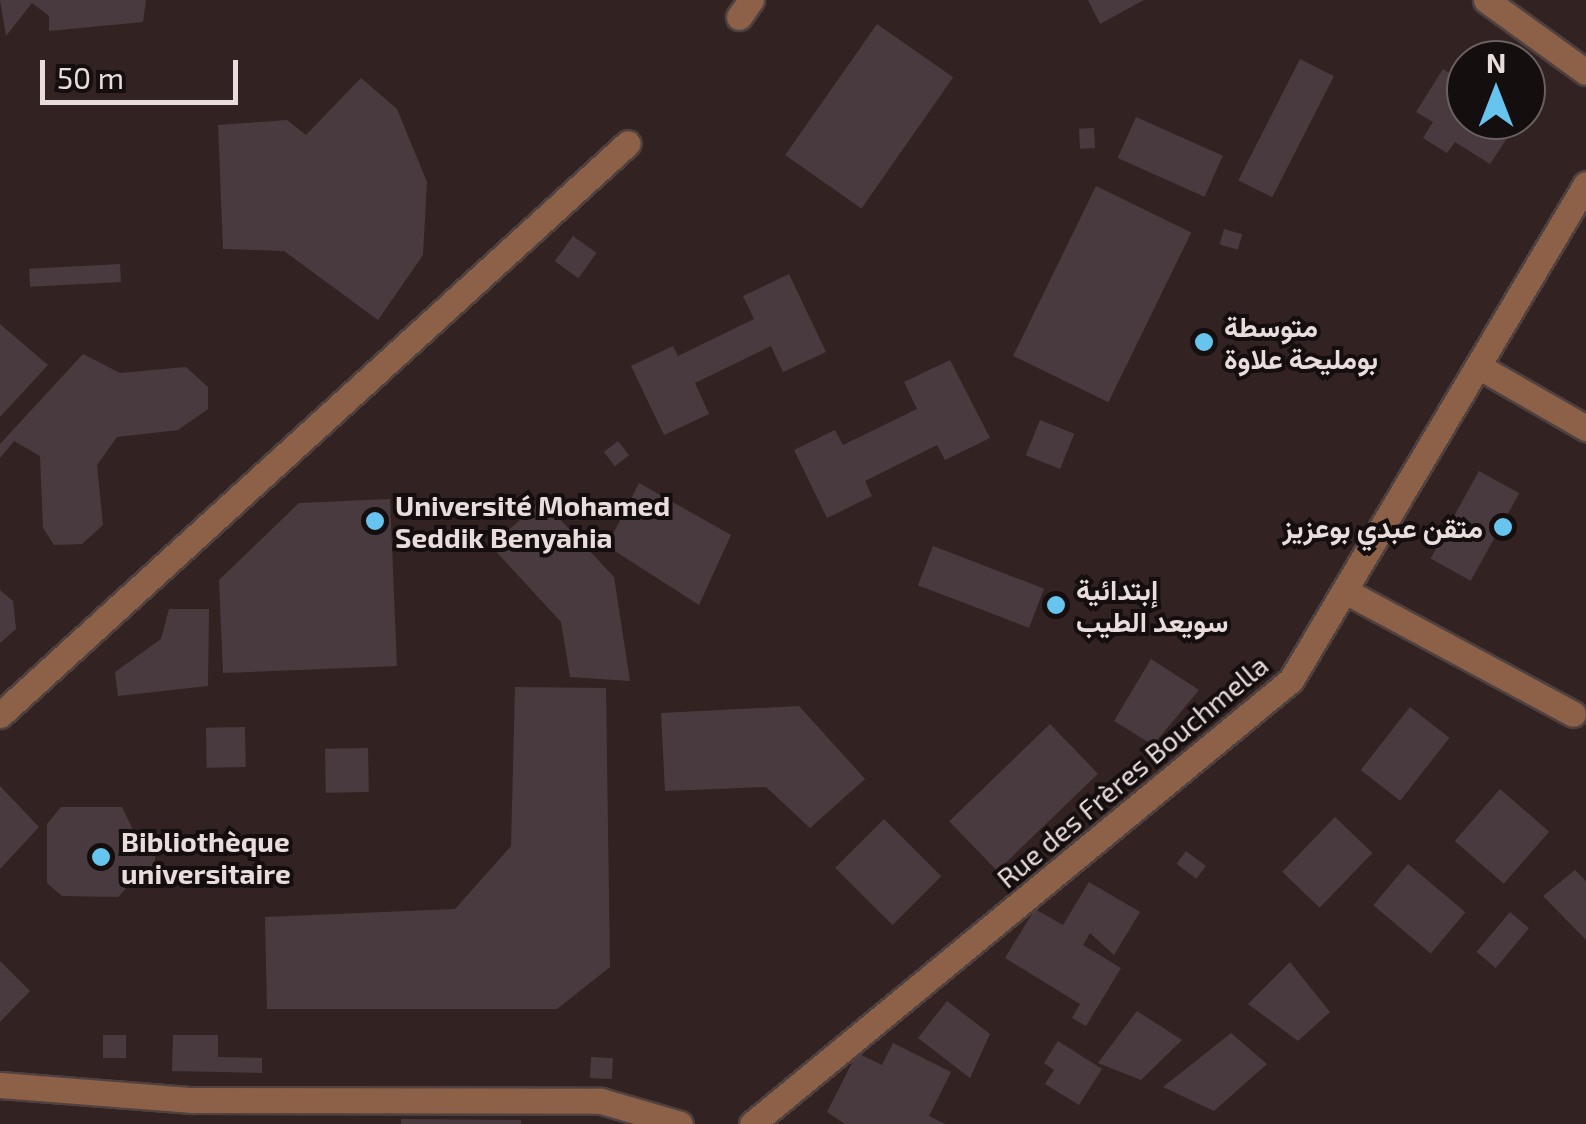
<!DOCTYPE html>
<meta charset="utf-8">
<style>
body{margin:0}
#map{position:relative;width:1586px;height:1124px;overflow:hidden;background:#322322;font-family:"Exo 2",Vazirmatn,sans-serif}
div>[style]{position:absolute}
.building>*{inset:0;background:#493a40;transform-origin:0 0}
.roads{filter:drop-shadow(2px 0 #4f4140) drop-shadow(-2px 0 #4f4140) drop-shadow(0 2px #4f4140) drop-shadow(0 -2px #4f4140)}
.minor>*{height:25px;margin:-12.5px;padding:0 12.5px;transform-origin:12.5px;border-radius:12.5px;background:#8d6148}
.dots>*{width:28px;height:28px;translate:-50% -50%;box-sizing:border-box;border:5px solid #150e0e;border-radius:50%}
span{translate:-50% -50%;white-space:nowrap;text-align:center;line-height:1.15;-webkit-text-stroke:8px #150e0e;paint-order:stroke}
.poi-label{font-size:28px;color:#e8dddc;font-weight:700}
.left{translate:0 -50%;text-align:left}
.right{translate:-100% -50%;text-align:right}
.street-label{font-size:28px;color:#e8dddc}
.north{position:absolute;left:1446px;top:40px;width:100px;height:100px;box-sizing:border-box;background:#150e0e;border:2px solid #696160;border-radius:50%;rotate:0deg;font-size:28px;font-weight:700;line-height:40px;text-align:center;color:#e8dddc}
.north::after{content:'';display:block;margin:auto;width:35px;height:45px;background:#67c4ef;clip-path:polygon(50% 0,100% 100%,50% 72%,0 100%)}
.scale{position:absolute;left:40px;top:60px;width:198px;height:45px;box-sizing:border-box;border:5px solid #e8dddc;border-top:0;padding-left:12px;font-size:30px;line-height:35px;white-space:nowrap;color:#e8dddc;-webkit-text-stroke:8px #150e0e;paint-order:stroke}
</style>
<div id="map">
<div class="building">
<div style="clip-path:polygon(0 0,146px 0,143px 22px,49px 31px,49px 16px,32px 3px,6px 36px)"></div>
<div style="clip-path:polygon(1088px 0,1144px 0,1100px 24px)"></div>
<div style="left:877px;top:24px;width:93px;height:160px;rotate:35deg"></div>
<div style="left:1300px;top:59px;width:38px;height:136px;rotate:27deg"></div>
<div style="clip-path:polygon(1443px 69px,1466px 84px,1466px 120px,1519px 120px,1490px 164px,1455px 142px,1447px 153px,1423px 138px,1433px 122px,1416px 112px)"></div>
<div style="clip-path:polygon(361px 78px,397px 109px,427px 182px,423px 255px,378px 320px,284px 251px,223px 249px,218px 125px,287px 120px,306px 135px)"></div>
<div style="left:1136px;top:117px;width:95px;height:45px;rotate:24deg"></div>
<div style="left:1094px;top:128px;width:20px;height:15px;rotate:87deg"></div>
<div style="left:1096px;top:186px;width:106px;height:189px;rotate:26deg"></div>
<div style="left:1224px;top:229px;width:19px;height:16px;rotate:16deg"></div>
<div style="left:573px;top:236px;width:29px;height:31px;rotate:36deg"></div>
<div style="left:120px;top:264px;width:18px;height:91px;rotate:87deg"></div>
<div style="clip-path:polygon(789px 274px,826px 352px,783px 372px,771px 346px,695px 383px,709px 414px,664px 435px,631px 366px,673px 346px,678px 356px,754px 319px,743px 296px)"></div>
<div style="clip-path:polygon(0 324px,48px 365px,0 417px)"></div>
<div style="clip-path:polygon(83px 354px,120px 373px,186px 367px,208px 387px,208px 409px,178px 430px,117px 437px,97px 465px,103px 525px,82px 544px,54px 545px,43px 528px,40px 456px,14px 441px,0 458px,0 444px)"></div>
<div style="clip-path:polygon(950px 360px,990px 438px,945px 460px,937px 445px,865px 481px,872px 496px,827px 518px,794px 450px,835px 430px,843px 445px,917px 409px,904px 382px)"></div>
<div style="left:1040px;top:420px;width:37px;height:38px;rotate:22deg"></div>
<div style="left:618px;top:441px;width:18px;height:18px;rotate:52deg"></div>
<div style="left:1479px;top:471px;width:46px;height:100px;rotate:29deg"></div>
<div style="clip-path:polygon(639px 483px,731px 535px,699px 605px,607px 546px)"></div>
<div style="clip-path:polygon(390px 499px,397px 666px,223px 673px,219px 580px,299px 503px)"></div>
<div style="clip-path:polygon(542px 500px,614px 577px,630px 681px,570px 677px,561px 622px,491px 546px)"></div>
<div style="left:933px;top:546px;width:119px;height:42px;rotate:21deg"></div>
<div style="clip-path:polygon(0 590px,13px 601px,16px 629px,0 643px)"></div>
<div style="clip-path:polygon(169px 609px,209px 609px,208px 686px,118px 696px,115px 672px,161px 639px)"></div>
<div style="clip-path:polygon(1151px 659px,1199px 690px,1153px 745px,1114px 721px)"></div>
<div style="clip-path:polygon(515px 687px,606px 688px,610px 967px,557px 1009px,267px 1009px,265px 917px,455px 909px,511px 846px)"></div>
<div style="clip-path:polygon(799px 706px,865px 779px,810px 828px,766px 787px,665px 791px,661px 713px)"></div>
<div style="left:1410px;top:707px;width:50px;height:80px;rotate:38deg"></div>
<div style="left:1050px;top:724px;width:69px;height:140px;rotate:46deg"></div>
<div style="left:245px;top:727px;width:40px;height:39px;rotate:89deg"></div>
<div style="left:368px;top:748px;width:44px;height:43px;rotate:89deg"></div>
<div style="clip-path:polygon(0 786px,39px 827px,0 869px)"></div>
<div style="left:1500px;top:789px;width:65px;height:69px;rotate:41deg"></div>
<div style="clip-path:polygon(61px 807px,122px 807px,134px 832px,155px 834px,155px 880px,134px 880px,118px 897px,62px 896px,47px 883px,47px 824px)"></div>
<div style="left:1335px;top:817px;width:52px;height:76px;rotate:44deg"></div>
<div style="left:884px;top:819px;width:81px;height:69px;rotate:45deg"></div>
<div style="left:1186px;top:851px;width:25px;height:16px;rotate:37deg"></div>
<div style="left:1408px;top:864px;width:75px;height:54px;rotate:40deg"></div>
<div style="clip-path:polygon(1575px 870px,1586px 881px,1586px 940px,1543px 896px)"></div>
<div style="clip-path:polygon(1089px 882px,1140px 912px,1114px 955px,1090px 933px,1083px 945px,1121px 968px,1086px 1026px,1072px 1018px,1080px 1004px,1005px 958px,1035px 909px,1063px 925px)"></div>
<div style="left:1510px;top:912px;width:25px;height:52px;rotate:40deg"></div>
<div style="clip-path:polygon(0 961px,30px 991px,0 1022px)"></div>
<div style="clip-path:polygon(1290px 962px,1330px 1012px,1298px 1041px,1248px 1004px)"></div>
<div style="clip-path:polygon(947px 1001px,990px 1034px,970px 1078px,918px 1038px)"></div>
<div style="clip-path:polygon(1137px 1011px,1182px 1040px,1141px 1080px,1098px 1063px)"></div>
<div style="clip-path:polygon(1231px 1033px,1267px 1064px,1214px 1111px,1163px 1087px)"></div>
<div style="left:103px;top:1035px;width:23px;height:23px"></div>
<div style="clip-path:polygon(173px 1035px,218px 1035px,218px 1057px,262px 1058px,262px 1073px,172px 1071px)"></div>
<div style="clip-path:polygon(1058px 1041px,1102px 1069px,1079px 1105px,1045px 1084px,1054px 1070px,1044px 1063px)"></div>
<div style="clip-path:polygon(893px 1043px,951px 1072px,929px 1116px,945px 1124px,845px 1124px,827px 1112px,857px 1053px,882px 1065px)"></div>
<div style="left:591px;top:1057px;width:22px;height:21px;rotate:3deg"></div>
<div style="clip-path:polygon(401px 1119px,521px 1120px,521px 1124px,401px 1124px)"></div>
</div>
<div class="roads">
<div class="minor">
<div style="left:1486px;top:0;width:123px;rotate:35.8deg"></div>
<div style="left:739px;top:17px;width:21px;rotate:-55deg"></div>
<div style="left:1478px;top:366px;width:125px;rotate:29.9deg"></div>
<div style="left:1345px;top:591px;width:259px;rotate:28.3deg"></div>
<div style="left:0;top:715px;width:849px;rotate:-42.33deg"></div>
<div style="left:0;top:1085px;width:193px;rotate:4.5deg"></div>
<div style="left:192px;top:1100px;width:409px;rotate:0.1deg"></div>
<div style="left:601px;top:1101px;width:82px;rotate:16.2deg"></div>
<div style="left:752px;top:1124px;width:698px;rotate:-39.48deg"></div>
<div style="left:1291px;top:680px;width:577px;rotate:-59.26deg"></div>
</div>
</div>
<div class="dots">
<div style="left:1204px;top:342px;background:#67c4ef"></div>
<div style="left:375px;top:521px;background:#67c4ef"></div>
<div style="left:1503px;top:527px;background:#67c4ef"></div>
<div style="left:1056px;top:605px;background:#67c4ef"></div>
<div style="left:101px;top:857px;background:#67c4ef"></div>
</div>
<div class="poi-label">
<span class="left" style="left:1224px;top:342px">متوسطة<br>بومليحة علاوة</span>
<span class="left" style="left:395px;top:521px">Université Mohamed<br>Seddik Benyahia</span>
<span class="right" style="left:1483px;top:527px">متقن عبدي بوعزيز</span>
<span class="left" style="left:1076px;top:605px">إبتدائية<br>سويعد الطيب</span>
<span class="left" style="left:121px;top:857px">Bibliothèque<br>universitaire</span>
</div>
<div class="street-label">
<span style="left:1132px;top:771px;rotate:-40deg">Rue des Frères Bouchmella</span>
</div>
<div class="north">N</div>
<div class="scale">50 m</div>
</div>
